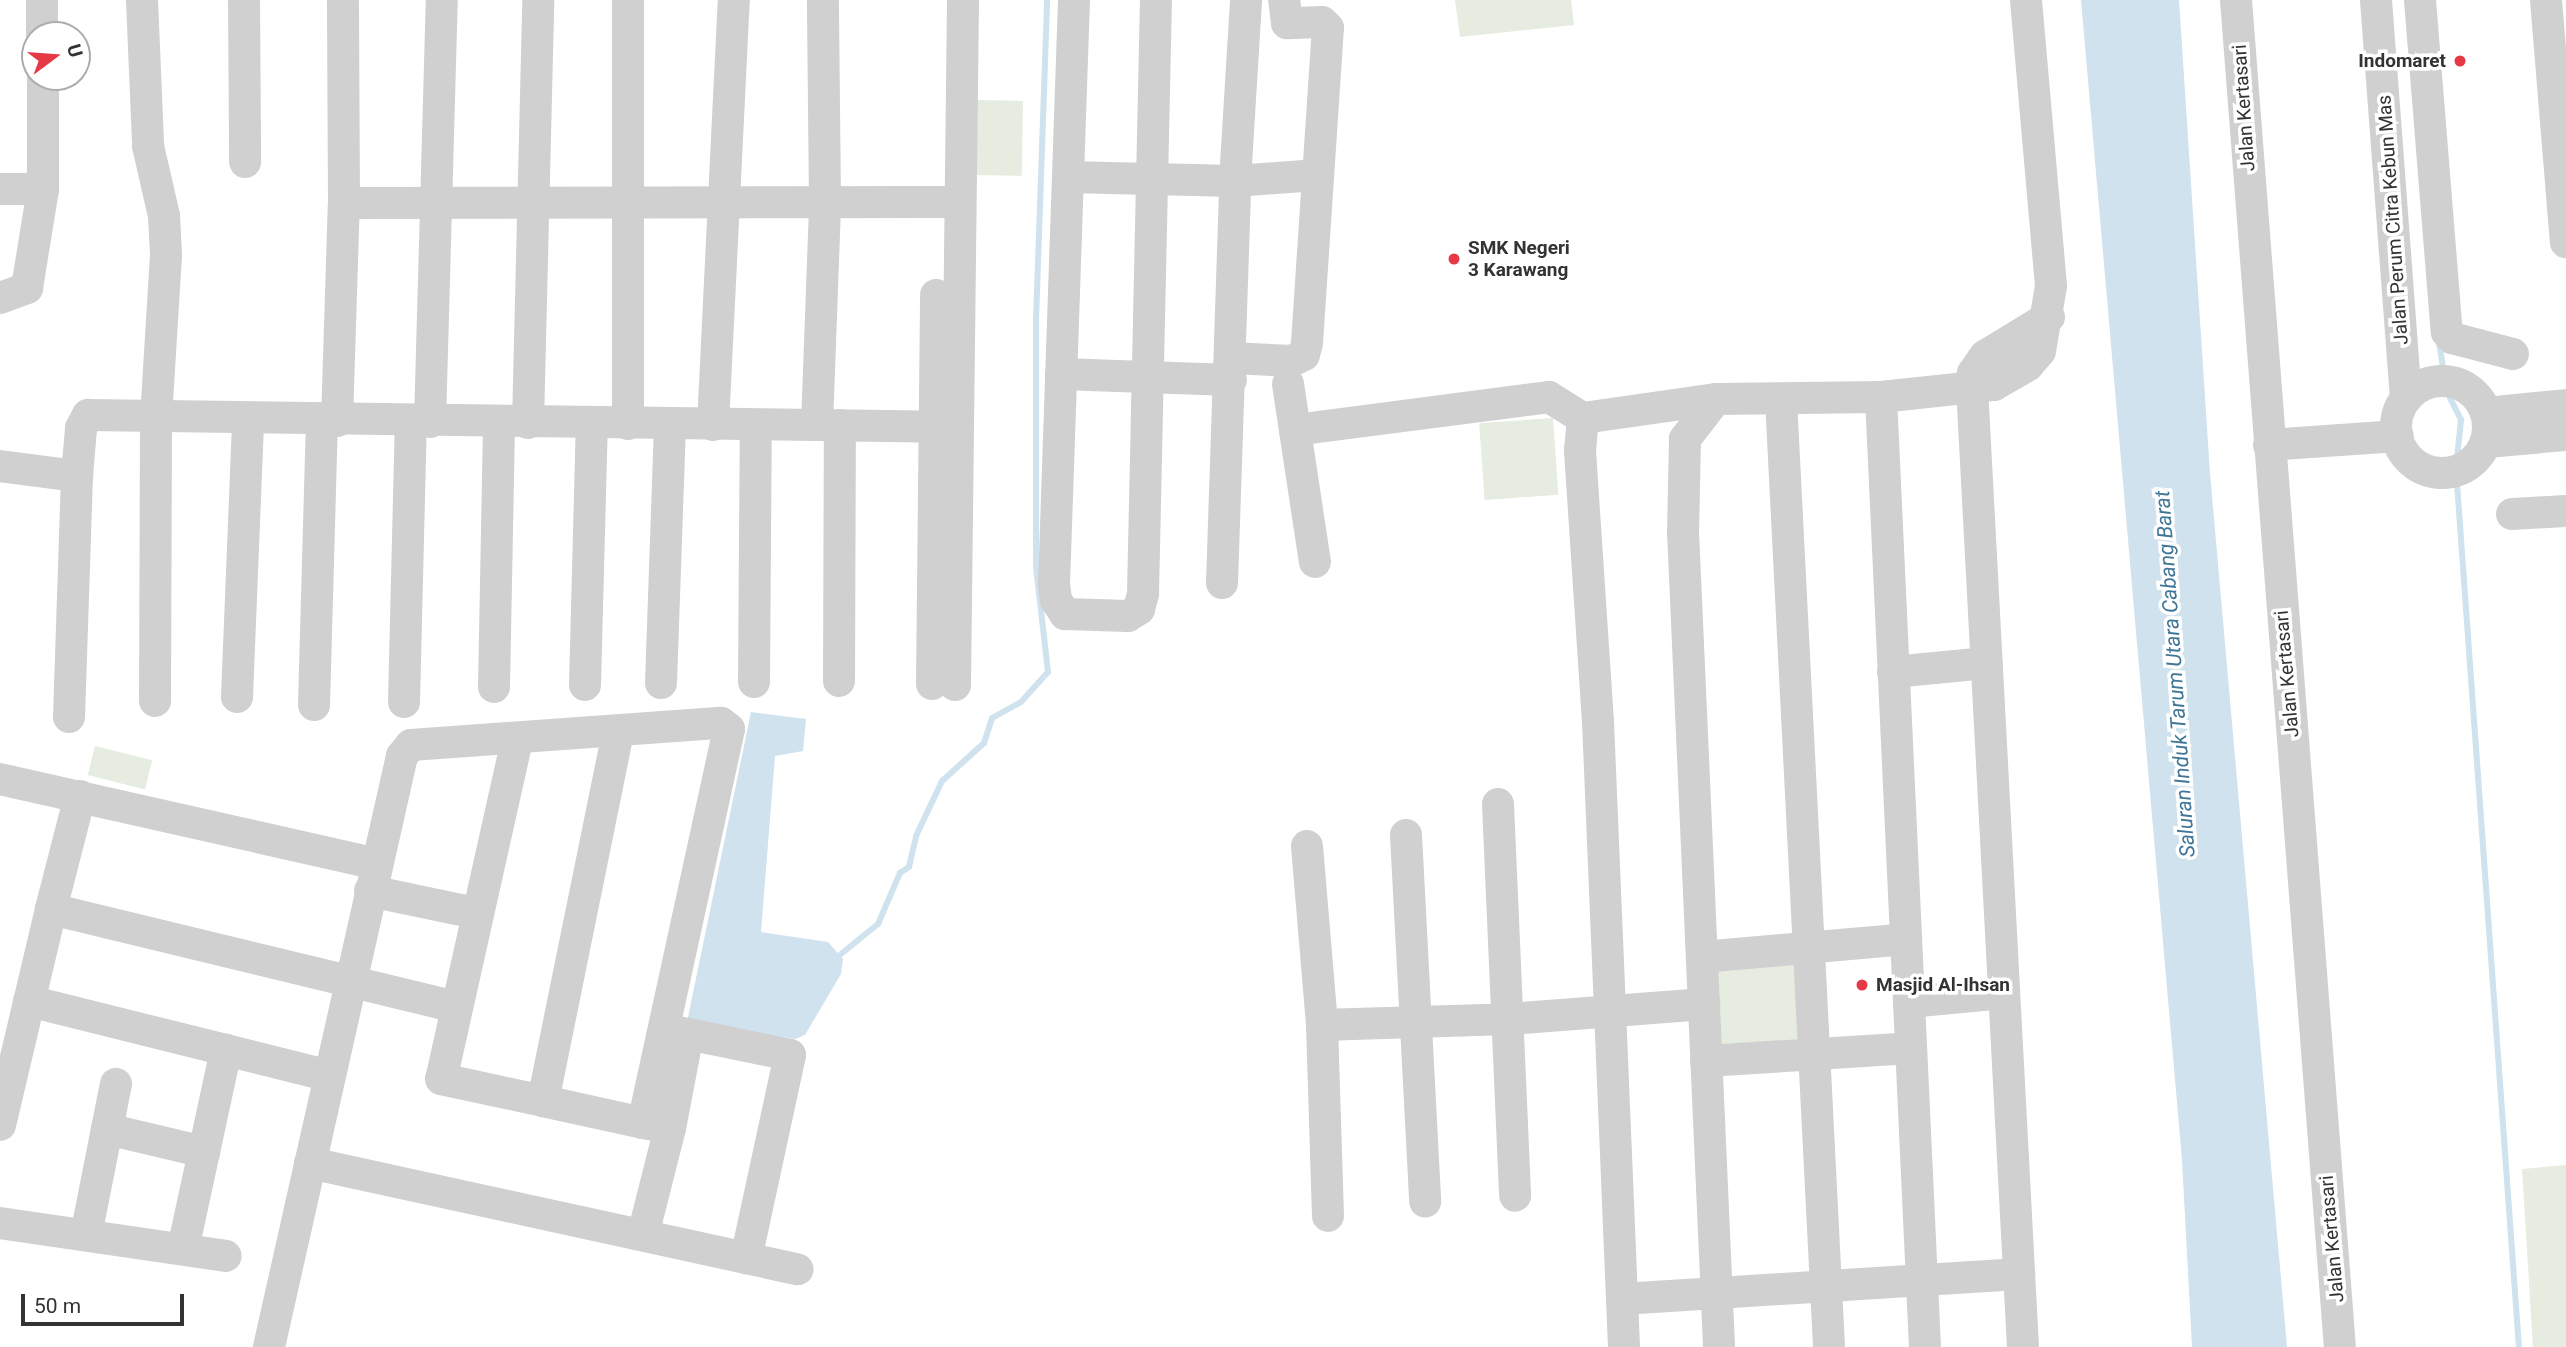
<!DOCTYPE html>
<style>
body{margin:0}
#map{position:relative;width:2566px;height:1347px;overflow:hidden;background:#fff;font-family:Roboto,sans-serif}
div>[style]{position:absolute}
.green>*{inset:0;background:#e6ecdf;transform-origin:0 0}
.water>*{inset:0;background:#cfe2ee}
.stream>*{height:6px;margin:-3px;padding:0 3px;transform-origin:3px;border-radius:3px;background:#cfe2ee}
.minor>*{height:32px;margin:-16px;padding:0 16px;transform-origin:16px;border-radius:16px;background:#d0d0d0}
.minor>.ring{margin:-16px;padding:0;box-sizing:content-box;background:none;border:32px solid #d0d0d0;border-radius:50%}
.dots>*{width:19px;height:19px;translate:-50% -50%;box-sizing:border-box;border:4px solid #fff;border-radius:50%}
span{translate:-50% -50%;white-space:nowrap;text-align:center;line-height:1.15;-webkit-text-stroke:7px #fff;paint-order:stroke}
.poi-label{font-size:19px;color:#333;font-weight:700}
.right{translate:-100% -50%;text-align:right}
.left{translate:0 -50%;text-align:left}
.street-label{font-size:19px;color:#333}
.water-label{font-size:21px;color:#3f7597;font-style:italic}
.north{position:absolute;left:21px;top:21px;width:70px;height:70px;box-sizing:border-box;background:#fff;border:2px solid #adadad;border-radius:50%;rotate:74deg;font-size:19px;font-weight:700;line-height:28px;text-align:center;color:#333}
.north::after{content:'';display:block;margin:auto;width:24px;height:32px;background:#e63946;clip-path:polygon(50% 0,100% 100%,50% 72%,0 100%)}
.scale{position:absolute;left:21px;top:1294px;width:163px;height:32px;box-sizing:border-box;border:4px solid #333;border-top:0;padding-left:9px;font-size:21px;line-height:24px;white-space:nowrap;color:#333;-webkit-text-stroke:5px #fff;paint-order:stroke}
</style>
<div id="map">
<div class="green">
<div style="clip-path:polygon(1455px 0,1571px 0,1574px 25px,1460px 37px)"></div>
<div style="left:974px;top:100px;width:49px;height:75px;rotate:1deg"></div>
<div style="left:1553px;top:418px;width:77px;height:74px;rotate:86deg"></div>
<div style="left:95px;top:746px;width:59px;height:30px;rotate:14deg"></div>
<div style="left:1809px;top:948px;width:106px;height:107px;rotate:87deg"></div>
<div style="clip-path:polygon(2566px 1165px,2566px 1347px,2533px 1347px,2522px 1169px)"></div>
</div>
<div class="water">
<div style="clip-path:polygon(2081px 0,2179px 0,2210px 473px,2287px 1347px,2192px 1347px,2182px 1160px)"></div>
<div style="clip-path:polygon(751px 712px,806px 719px,803px 751px,775px 756px,761px 932px,828px 942px,843px 959px,841px 974px,805px 1035px,795px 1039px,687px 1022px)"></div>
</div>
<div class="stream">
<div style="left:2439px;top:342px;width:26px;rotate:81deg"></div>
<div style="left:2448px;top:394px;width:29px;rotate:63deg"></div>
<div style="left:2461px;top:420px;width:38px;rotate:96deg"></div>
<div style="left:2457px;top:483px;width:866px;rotate:85.9deg"></div>
<div style="left:841px;top:954px;width:48px;rotate:-39deg"></div>
<div style="left:878px;top:924px;width:56px;rotate:-66.7deg"></div>
<div style="left:900px;top:873px;width:11px;rotate:-34deg"></div>
<div style="left:909px;top:867px;width:32px;rotate:-77deg"></div>
<div style="left:916px;top:836px;width:61px;rotate:-64.7deg"></div>
<div style="left:942px;top:781px;width:57px;rotate:-42.1deg"></div>
<div style="left:984px;top:743px;width:26px;rotate:-72deg"></div>
<div style="left:992px;top:718px;width:33px;rotate:-29deg"></div>
<div style="left:1021px;top:702px;width:40px;rotate:-48deg"></div>
<div style="left:1048px;top:672px;width:107px;rotate:-96.5deg"></div>
<div style="left:1036px;top:566px;width:246px;rotate:-90deg"></div>
<div style="left:1036px;top:320px;width:320px;rotate:-88deg"></div>
</div>
<div class="minor">
<div style="left:42px;top:0;width:35px;rotate:90deg"></div>
<div style="left:142px;top:0;width:146px;rotate:87.6deg"></div>
<div style="left:148px;top:146px;width:72px;rotate:77.1deg"></div>
<div style="left:164px;top:216px;width:39px;rotate:87deg"></div>
<div style="left:166px;top:255px;width:165px;rotate:93.5deg"></div>
<div style="left:156px;top:420px;width:281px;rotate:90.2deg"></div>
<div style="left:244px;top:0;width:162px;rotate:89.6deg"></div>
<div style="left:628px;top:0;width:424px;rotate:90deg"></div>
<div style="left:1074px;top:0;width:584px;rotate:91.96deg"></div>
<div style="left:1054px;top:584px;width:16px;rotate:83deg"></div>
<div style="left:1056px;top:600px;width:17px;rotate:57deg"></div>
<div style="left:1065px;top:614px;width:63px;rotate:1.8deg"></div>
<div style="left:1128px;top:616px;width:13px;rotate:-32deg"></div>
<div style="left:1139px;top:609px;width:16px;rotate:-75deg"></div>
<div style="left:1143px;top:594px;width:594px;rotate:-88.75deg"></div>
<div style="left:2236px;top:0;width:1351px;rotate:85.59deg"></div>
<div style="left:2376px;top:0;width:400px;rotate:85.7deg"></div>
<div style="left:2420px;top:0;width:333px;rotate:85.4deg"></div>
<div style="left:2447px;top:332px;width:8px;rotate:50deg"></div>
<div style="left:2452px;top:338px;width:63px;rotate:14.7deg"></div>
<div style="left:2546px;top:0;width:243px;rotate:85.3deg"></div>
<div style="left:1068px;top:177px;width:167px;rotate:1.4deg"></div>
<div style="left:1235px;top:181px;width:82px;rotate:-4.2deg"></div>
<div style="left:0;top:189px;width:43px"></div>
<div style="left:43px;top:189px;width:112px;rotate:-90deg"></div>
<div style="left:344px;top:203px;width:614px;rotate:-0.09deg"></div>
<div style="left:0;top:298px;width:29px;rotate:-20deg"></div>
<div style="left:27px;top:288px;width:100px;rotate:-80.8deg"></div>
<div style="left:1231px;top:358px;width:61px;rotate:2.8deg"></div>
<div style="left:1292px;top:361px;width:13px;rotate:-27deg"></div>
<div style="left:1304px;top:355px;width:12px;rotate:-76deg"></div>
<div style="left:1307px;top:343px;width:316px;rotate:-86.2deg"></div>
<div style="left:1328px;top:28px;width:8px;rotate:-135deg"></div>
<div style="left:1322px;top:22px;width:35px;rotate:178deg"></div>
<div style="left:1287px;top:23px;width:23px;rotate:-97deg"></div>
<div style="left:1061px;top:374px;width:170px;rotate:2deg"></div>
<div class="ring" style="left:2396px;top:381px;width:60px;height:60px"></div>
<div style="left:1288px;top:384px;width:180px;rotate:81.4deg"></div>
<div style="left:1881px;top:397px;width:951px;rotate:87.35deg"></div>
<div style="left:1716px;top:399px;width:51px;rotate:127.8deg"></div>
<div style="left:1685px;top:439px;width:92px;rotate:91.2deg"></div>
<div style="left:1683px;top:531px;width:817px;rotate:87.47deg"></div>
<div style="left:1781px;top:399px;width:949px;rotate:87.1deg"></div>
<div style="left:2486px;top:413px;width:80px;rotate:-5.7deg"></div>
<div style="left:337px;top:421px;width:218px;rotate:-88.2deg"></div>
<div style="left:344px;top:203px;width:203px;rotate:-90.3deg"></div>
<div style="left:430px;top:422px;width:422px;rotate:-88.4deg"></div>
<div style="left:528px;top:423px;width:423px;rotate:-88.6deg"></div>
<div style="left:713px;top:425px;width:426px;rotate:-87.2deg"></div>
<div style="left:817px;top:425px;width:223px;rotate:-87.9deg"></div>
<div style="left:825px;top:202px;width:202px;rotate:-90.6deg"></div>
<div style="left:1295px;top:430px;width:256px;rotate:-7.4deg"></div>
<div style="left:1549px;top:397px;width:40px;rotate:32deg"></div>
<div style="left:2487px;top:442px;width:79px;rotate:-5.1deg"></div>
<div style="left:2269px;top:445px;width:129px;rotate:-4deg"></div>
<div style="left:0;top:466px;width:78px;rotate:7.4deg"></div>
<div style="left:2512px;top:514px;width:54px;rotate:-3.2deg"></div>
<div style="left:1222px;top:583px;width:402px;rotate:-88.1deg"></div>
<div style="left:1235px;top:181px;width:181px;rotate:-86.5deg"></div>
<div style="left:1893px;top:672px;width:94px;rotate:-5.5deg"></div>
<div style="left:839px;top:681px;width:256px;rotate:-89.8deg"></div>
<div style="left:754px;top:682px;width:257px;rotate:-89.6deg"></div>
<div style="left:661px;top:683px;width:259px;rotate:-88deg"></div>
<div style="left:932px;top:684px;width:389px;rotate:-89.4deg"></div>
<div style="left:585px;top:685px;width:262px;rotate:-88.5deg"></div>
<div style="left:955px;top:685px;width:685px;rotate:-89.33deg"></div>
<div style="left:494px;top:687px;width:264px;rotate:-88.9deg"></div>
<div style="left:237px;top:697px;width:276px;rotate:-87.7deg"></div>
<div style="left:404px;top:702px;width:280px;rotate:-88.6deg"></div>
<div style="left:314px;top:705px;width:284px;rotate:-88.4deg"></div>
<div style="left:69px;top:717px;width:241px;rotate:-88.1deg"></div>
<div style="left:77px;top:476px;width:48px;rotate:-85.2deg"></div>
<div style="left:81px;top:428px;width:15px;rotate:-62deg"></div>
<div style="left:88px;top:415px;width:870px;rotate:0.79deg"></div>
<div style="left:517px;top:740px;width:347px;rotate:102.6deg"></div>
<div style="left:441px;top:1079px;width:104px;rotate:12.2deg"></div>
<div style="left:543px;top:1101px;width:376px;rotate:-78.5deg"></div>
<div style="left:0;top:779px;width:386px;rotate:12.7deg"></div>
<div style="left:80px;top:796px;width:117px;rotate:104.4deg"></div>
<div style="left:51px;top:909px;width:416px;rotate:13.6deg"></div>
<div style="left:1498px;top:804px;width:392px;rotate:87.5deg"></div>
<div style="left:1406px;top:835px;width:367px;rotate:87deg"></div>
<div style="left:1307px;top:846px;width:180px;rotate:85.2deg"></div>
<div style="left:1322px;top:1025px;width:191px;rotate:88.2deg"></div>
<div style="left:370px;top:891px;width:107px;rotate:11.8deg"></div>
<div style="left:1702px;top:957px;width:205px;rotate:-5deg"></div>
<div style="left:29px;top:1001px;width:309px;rotate:14deg"></div>
<div style="left:1909px;top:1002px;width:95px;rotate:-5.4deg"></div>
<div style="left:1322px;top:1025px;width:187px;rotate:-1.8deg"></div>
<div style="left:1509px;top:1019px;width:196px;rotate:-4.4deg"></div>
<div style="left:667px;top:1030px;width:21px;rotate:11deg"></div>
<div style="left:688px;top:1034px;width:96px;rotate:100.8deg"></div>
<div style="left:688px;top:1034px;width:104px;rotate:11.6deg"></div>
<div style="left:790px;top:1055px;width:208px;rotate:102.2deg"></div>
<div style="left:1706px;top:1061px;width:205px;rotate:-3.6deg"></div>
<div style="left:543px;top:1101px;width:102px;rotate:12.4deg"></div>
<div style="left:0;top:1125px;width:222px;rotate:-76.7deg"></div>
<div style="left:107px;top:1129px;width:46px;rotate:-78.7deg"></div>
<div style="left:310px;top:1163px;width:499px;rotate:12.3deg"></div>
<div style="left:0;top:1223px;width:228px;rotate:8.3deg"></div>
<div style="left:86px;top:1235px;width:108px;rotate:-78.8deg"></div>
<div style="left:107px;top:1129px;width:100px;rotate:13.3deg"></div>
<div style="left:183px;top:1249px;width:204px;rotate:-77.8deg"></div>
<div style="left:1622px;top:1299px;width:398px;rotate:-3.6deg"></div>
<div style="left:269px;top:1347px;width:606px;rotate:-77.32deg"></div>
<div style="left:402px;top:756px;width:14px;rotate:-51deg"></div>
<div style="left:411px;top:745px;width:311px;rotate:-4.1deg"></div>
<div style="left:721px;top:723px;width:10px;rotate:37deg"></div>
<div style="left:729px;top:729px;width:403px;rotate:102.3deg"></div>
<div style="left:643px;top:1123px;width:27px;rotate:10deg"></div>
<div style="left:670px;top:1128px;width:110px;rotate:104.2deg"></div>
<div style="left:1624px;top:1347px;width:626px;rotate:-92.38deg"></div>
<div style="left:1598px;top:722px;width:272px;rotate:-93.8deg"></div>
<div style="left:1580px;top:451px;width:33px;rotate:-85deg"></div>
<div style="left:1583px;top:418px;width:134px;rotate:-8.1deg"></div>
<div style="left:1716px;top:399px;width:165px;rotate:-0.7deg"></div>
<div style="left:1881px;top:397px;width:114px;rotate:-6.1deg"></div>
<div style="left:1994px;top:385px;width:39px;rotate:-30deg"></div>
<div style="left:2028px;top:365px;width:18px;rotate:-49deg"></div>
<div style="left:2040px;top:351px;width:66px;rotate:-80.4deg"></div>
<div style="left:2051px;top:286px;width:287px;rotate:-95deg"></div>
<div style="left:2023px;top:1347px;width:961px;rotate:-93.04deg"></div>
<div style="left:1972px;top:387px;width:14px;rotate:-86deg"></div>
<div style="left:1973px;top:373px;width:21px;rotate:-55deg"></div>
<div style="left:1985px;top:356px;width:75px;rotate:-31.4deg"></div>
</div>
<div class="dots">
<div style="left:2460px;top:61px;background:#e63946"></div>
<div style="left:1454px;top:259px;background:#e63946"></div>
<div style="left:1862px;top:985px;background:#e63946"></div>
</div>
<div class="poi-label">
<span class="right" style="left:2446px;top:61px">Indomaret</span>
<span class="left" style="left:1468px;top:259px">SMK Negeri<br>3 Karawang</span>
<span class="left" style="left:1876px;top:985px">Masjid Al-Ihsan</span>
</div>
<div class="street-label">
<span style="left:2244px;top:108px;rotate:-94deg">Jalan Kertasari</span>
<span style="left:2393px;top:220px;rotate:-94deg">Jalan Perum Citra Kebun Mas</span>
<span style="left:2287px;top:674px;rotate:-95deg">Jalan Kertasari</span>
<span style="left:2332px;top:1239px;rotate:-95deg">Jalan Kertasari</span>
</div>
<div class="water-label">
<span style="left:2175px;top:674px;rotate:-94deg">Saluran Induk Tarum Utara Cabang Barat</span>
</div>
<div class="north">U</div>
<div class="scale">50 m</div>
</div>
